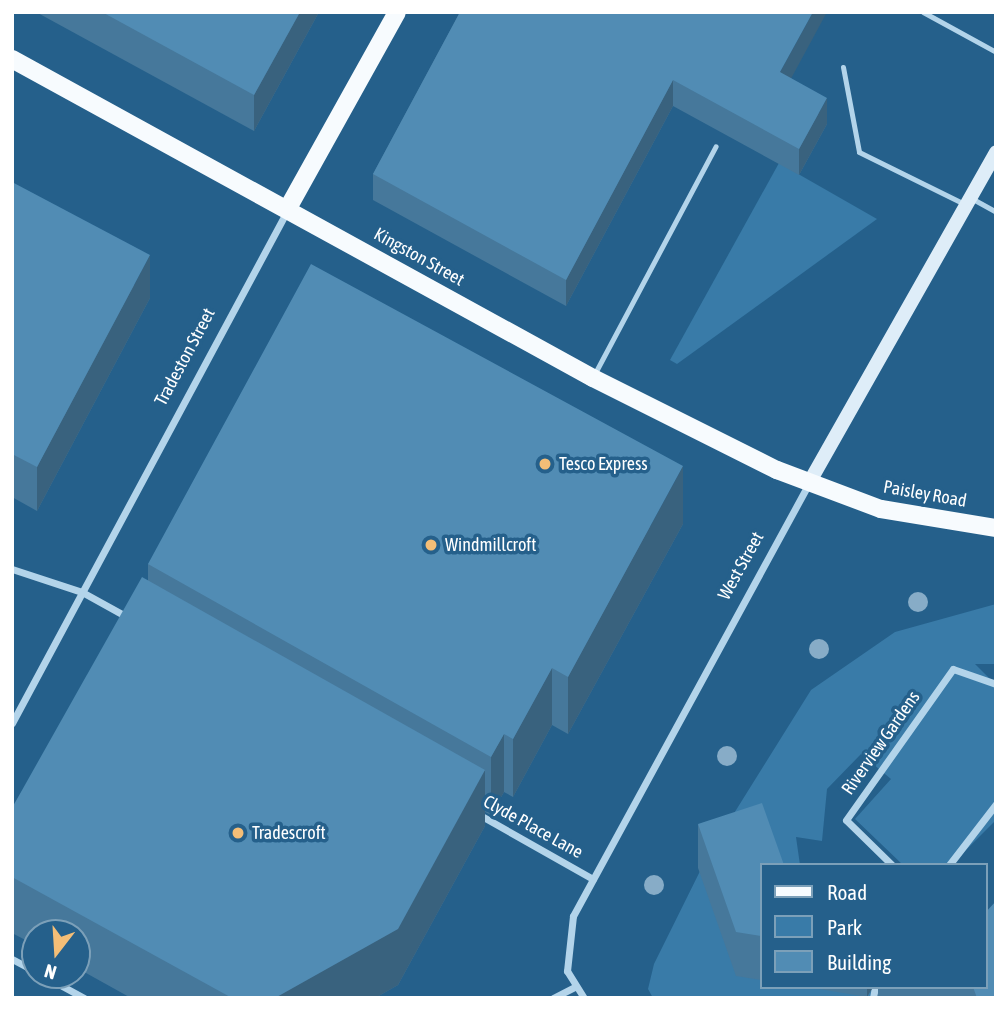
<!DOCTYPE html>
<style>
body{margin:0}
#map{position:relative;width:1008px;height:1010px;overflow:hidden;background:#25608b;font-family:"Asap Condensed",sans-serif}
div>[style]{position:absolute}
.green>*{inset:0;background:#397ba8}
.lane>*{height:5px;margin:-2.5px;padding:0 2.5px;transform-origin:2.5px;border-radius:2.5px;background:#b3d4ea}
.street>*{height:7px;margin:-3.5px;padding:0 3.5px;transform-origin:3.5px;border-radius:3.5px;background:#b3d4ea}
.secondary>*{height:14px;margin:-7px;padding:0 7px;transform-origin:7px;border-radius:7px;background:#deedf8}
.primary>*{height:18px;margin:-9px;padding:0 9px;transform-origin:9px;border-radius:9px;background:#f7fbfe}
.trees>*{width:20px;height:20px;margin:-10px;border-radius:50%;background:#87acc7}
.wall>*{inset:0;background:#46789b;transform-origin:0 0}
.shaded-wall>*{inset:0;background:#39627e}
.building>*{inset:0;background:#518cb4}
.dots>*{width:19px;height:19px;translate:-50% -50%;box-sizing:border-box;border:4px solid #25608b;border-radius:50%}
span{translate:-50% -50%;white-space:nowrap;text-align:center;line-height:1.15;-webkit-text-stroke:7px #25608b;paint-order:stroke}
.street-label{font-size:18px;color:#fff}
.poi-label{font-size:18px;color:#fff}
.left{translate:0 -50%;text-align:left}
.frame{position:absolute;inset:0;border:14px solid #fff;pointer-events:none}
.legend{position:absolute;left:760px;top:863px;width:228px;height:126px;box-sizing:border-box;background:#25608b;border:2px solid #7ca0b9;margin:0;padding:9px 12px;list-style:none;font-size:21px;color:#fff}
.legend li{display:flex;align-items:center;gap:14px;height:35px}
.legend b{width:35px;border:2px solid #7ca0b9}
.north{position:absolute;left:21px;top:919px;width:70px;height:70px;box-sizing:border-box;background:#25608b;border:2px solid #7ca0b9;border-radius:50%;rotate:197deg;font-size:19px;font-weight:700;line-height:28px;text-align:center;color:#fff}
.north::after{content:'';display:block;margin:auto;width:24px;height:32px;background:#f4be77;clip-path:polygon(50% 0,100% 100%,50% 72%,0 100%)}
</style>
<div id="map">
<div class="green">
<div style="clip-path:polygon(779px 163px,877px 219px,677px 364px,670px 360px)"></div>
<div style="clip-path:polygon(996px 604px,996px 664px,975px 664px,996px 685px,996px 820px,951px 865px,903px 865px,855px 819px,891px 779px,861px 754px,827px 789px,822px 841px,796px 837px,800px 865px,761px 865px,761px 987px,876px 987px,872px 998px,653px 998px,648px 989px,654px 964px,708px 855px,811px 690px,895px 632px)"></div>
</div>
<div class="lane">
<div style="left:923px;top:12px;width:83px;rotate:28.7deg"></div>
<div style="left:843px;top:67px;width:86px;rotate:79.3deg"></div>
<div style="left:859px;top:152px;width:117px;rotate:26.3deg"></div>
<div style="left:971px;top:198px;width:29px;rotate:29deg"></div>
<div style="left:594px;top:375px;width:259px;rotate:-62deg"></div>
</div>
<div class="street">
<div style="left:12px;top:569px;width:74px;rotate:18.2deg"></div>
<div style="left:82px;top:592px;width:54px;rotate:29deg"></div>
<div style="left:12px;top:723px;width:581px;rotate:-61.76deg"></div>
<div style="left:478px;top:814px;width:132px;rotate:29.5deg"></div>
<div style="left:892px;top:865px;width:64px;rotate:-135.6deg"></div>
<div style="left:846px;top:820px;width:185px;rotate:-54.7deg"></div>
<div style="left:953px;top:669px;width:46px;rotate:19.2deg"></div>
<div style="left:949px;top:865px;width:77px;rotate:-52.4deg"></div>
<div style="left:12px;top:959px;width:26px;rotate:28deg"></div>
<div style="left:42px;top:975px;width:48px;rotate:28.7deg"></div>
<div style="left:553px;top:998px;width:25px;rotate:-27deg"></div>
<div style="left:584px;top:998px;width:32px;rotate:-122deg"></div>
<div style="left:567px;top:971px;width:55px;rotate:-83.8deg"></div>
<div style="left:573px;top:916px;width:492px;rotate:-61.4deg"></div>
<div style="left:873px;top:998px;width:11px;rotate:-80deg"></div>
</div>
<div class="secondary">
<div style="left:809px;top:483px;width:380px;rotate:-60.5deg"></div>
</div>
<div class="primary">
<div style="left:12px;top:59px;width:663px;rotate:28.77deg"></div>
<div style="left:593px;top:378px;width:206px;rotate:26.6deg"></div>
<div style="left:777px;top:470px;width:111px;rotate:20.6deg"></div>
<div style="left:881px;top:509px;width:117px;rotate:9.4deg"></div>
<div style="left:288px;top:208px;width:224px;rotate:-60.9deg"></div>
</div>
<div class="trees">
<div style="left:918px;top:602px"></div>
<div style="left:819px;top:649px"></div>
<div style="left:727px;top:756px"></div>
<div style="left:654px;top:885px"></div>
</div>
<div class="wall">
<div style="clip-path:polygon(36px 12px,319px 12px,254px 131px)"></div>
<div style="clip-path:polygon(460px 12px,791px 78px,827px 124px,799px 175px,673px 106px,566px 306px,373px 200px,373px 174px)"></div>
<div style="clip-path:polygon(12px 182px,150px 298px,37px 511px,12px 497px)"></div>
<div style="clip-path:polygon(683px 524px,568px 734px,552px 725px,513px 797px,504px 792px,491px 815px,485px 812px,485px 826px,398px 985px,375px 998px,131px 998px,77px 968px,77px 933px,35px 933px,35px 945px,12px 933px,12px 808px,148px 580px,148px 564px)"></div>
<div style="clip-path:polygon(698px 824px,761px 865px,761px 980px,736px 976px,698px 868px)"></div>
<div style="clip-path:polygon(807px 987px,873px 987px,867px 997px)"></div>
<div style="left:878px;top:987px;width:107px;height:11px"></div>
</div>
<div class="shaded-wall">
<div style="clip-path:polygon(300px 12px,319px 12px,254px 131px,254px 95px)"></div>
<div style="clip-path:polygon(813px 12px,827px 12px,780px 99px,780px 72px)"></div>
<div style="clip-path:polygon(673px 80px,673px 106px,566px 306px,566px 280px)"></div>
<div style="clip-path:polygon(827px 98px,827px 124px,799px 175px,799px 149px)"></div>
<div style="clip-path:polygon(150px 255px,150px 298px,37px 511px,37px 467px)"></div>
<div style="clip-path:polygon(683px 466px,683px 524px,568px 734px,568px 677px)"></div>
<div style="clip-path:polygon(552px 668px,552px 725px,513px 797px,513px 739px)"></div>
<div style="clip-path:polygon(504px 734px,504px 792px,491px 815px,491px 757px)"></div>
<div style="clip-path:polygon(485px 770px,485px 826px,398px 985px,375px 998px,275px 998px)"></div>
<div style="clip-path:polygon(867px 987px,873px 987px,867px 997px)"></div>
</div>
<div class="building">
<div style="clip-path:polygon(102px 12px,300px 12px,254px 95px)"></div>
<div style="clip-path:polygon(460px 12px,813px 12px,780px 72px,827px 98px,799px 149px,673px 80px,566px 280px,373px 174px)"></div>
<div style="clip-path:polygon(12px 182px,150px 255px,37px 467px,12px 454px)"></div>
<div style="clip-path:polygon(311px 264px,683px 466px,568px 677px,552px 668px,513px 739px,504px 734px,491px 757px,148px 564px)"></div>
<div style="clip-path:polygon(142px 577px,485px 770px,398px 929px,275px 998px,232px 998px,12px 877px,12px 808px)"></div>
<div style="clip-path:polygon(762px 803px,784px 865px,761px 865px,761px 936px,736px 932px,698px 824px)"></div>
<div style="clip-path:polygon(996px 901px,996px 998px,977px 998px,973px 987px,985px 987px,985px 913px)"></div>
</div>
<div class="dots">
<div style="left:545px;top:464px;background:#f4be77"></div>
<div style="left:431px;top:545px;background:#f4be77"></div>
<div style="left:238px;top:833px;background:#f4be77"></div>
</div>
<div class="street-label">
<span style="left:419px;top:257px;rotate:29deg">Kingston Street</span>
<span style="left:185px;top:357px;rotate:-62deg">Tradeston Street</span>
<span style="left:925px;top:494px;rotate:10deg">Paisley Road</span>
<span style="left:741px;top:566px;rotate:-61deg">West Street</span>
<span style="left:881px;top:743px;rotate:-55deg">Riverview Gardens</span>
<span style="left:533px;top:827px;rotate:29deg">Clyde Place Lane</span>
</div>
<div class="poi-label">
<span class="left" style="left:559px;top:464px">Tesco Express</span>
<span class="left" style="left:445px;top:545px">Windmillcroft</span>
<span class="left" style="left:252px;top:833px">Tradescroft</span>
</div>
<div class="frame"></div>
<ul class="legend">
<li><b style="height:9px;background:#f7fbfe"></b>Road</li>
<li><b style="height:19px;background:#397ba8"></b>Park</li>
<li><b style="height:19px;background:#518cb4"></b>Building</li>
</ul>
<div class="north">N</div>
</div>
